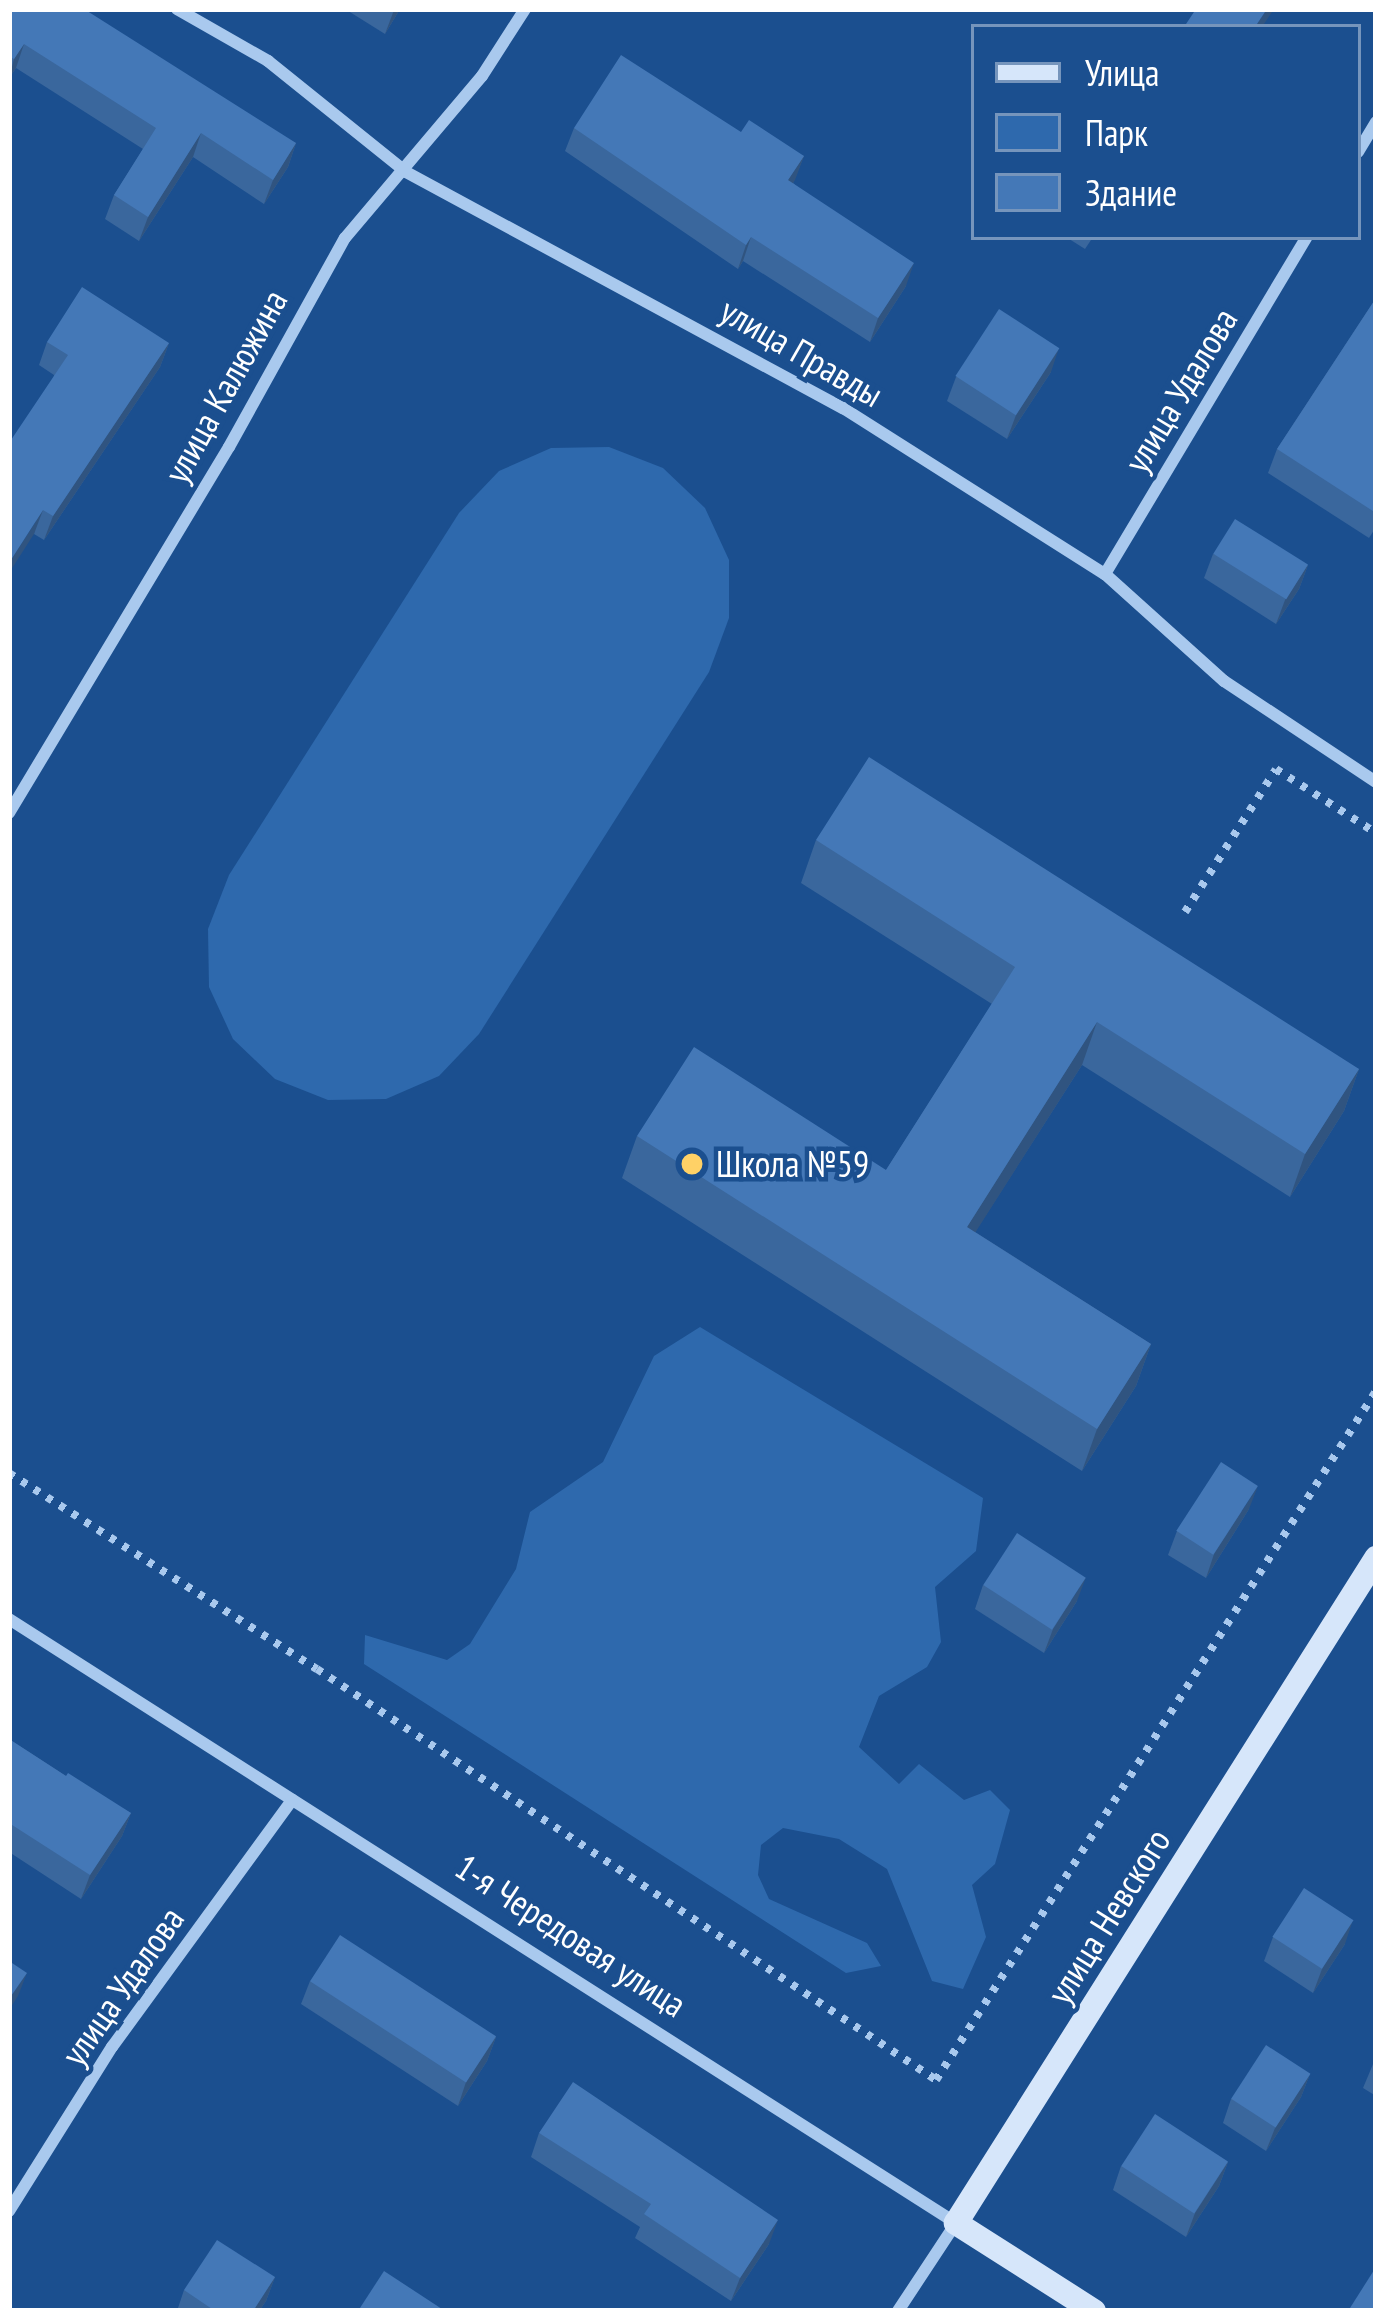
<!DOCTYPE html>
<meta charset="utf-8">
<style>
body{margin:0}
#map{position:relative;width:1385px;height:2320px;overflow:hidden;background:#1b4f8f;font-family:"PT Sans Narrow",sans-serif}
div>[style]{position:absolute}
.green>*{inset:0;background:#2e69ad}
.path>*{height:8px;margin-top:-4px;transform-origin:0;background:repeating-linear-gradient(90deg,#a9c9ee 0 6px,transparent 0 15px)}
.minor>*{height:12px;margin:-6px;padding:0 6px;transform-origin:6px;border-radius:6px;background:#a9c9ee}
.secondary>*{height:24px;margin:-12px;padding:0 12px;transform-origin:12px;border-radius:12px;background:#d6e6fa}
.wall>*{inset:0;background:#3a679d}
.shaded-wall>*{inset:0;background:#305480}
.building>*{inset:0;background:#4478b7;transform-origin:0 0}
.dots>*{width:33px;height:33px;translate:-50% -50%;box-sizing:border-box;border:6px solid #1b4f8f;border-radius:50%}
span{translate:-50% -50%;white-space:nowrap;text-align:center;line-height:1.15;-webkit-text-stroke:9px #1b4f8f;paint-order:stroke}
.street-label{font-size:36px;color:#fff}
.poi-label{font-size:36px;color:#fff}
.left{translate:0 -50%;text-align:left}
.frame{position:absolute;inset:0;border:12px solid #fff;pointer-events:none}
.legend{position:absolute;left:971px;top:24px;width:390px;height:216px;box-sizing:border-box;background:#1b4f8f;border:3px solid #7695bc;margin:0;padding:15px 21px;list-style:none;font-size:36px;color:#fff}
.legend li{display:flex;align-items:center;gap:24px;height:60px}
.legend b{width:60px;border:3px solid #7695bc}
</style>
<div id="map">
<div class="green">
<div style="clip-path:polygon(609px 447px,663px 468px,705px 508px,729px 560px,729px 618px,709px 672px,479px 1034px,439px 1076px,386px 1099px,328px 1100px,275px 1079px,233px 1039px,209px 987px,208px 929px,229px 875px,459px 513px,499px 471px,551px 448px)"></div>
<div style="clip-path:polygon(700px 1327px,983px 1498px,976px 1551px,935px 1587px,941px 1642px,927px 1667px,879px 1696px,859px 1747px,899px 1784px,919px 1764px,964px 1800px,990px 1790px,1010px 1810px,995px 1864px,972px 1885px,986px 1937px,963px 1989px,932px 1981px,887px 1869px,839px 1839px,783px 1828px,761px 1845px,758px 1875px,769px 1899px,867px 1943px,881px 1966px,846px 1973px,364px 1664px,365px 1635px,447px 1660px,470px 1644px,516px 1569px,530px 1512px,603px 1462px,654px 1356px)"></div>
</div>
<div class="path">
<div style="left:1185px;top:912px;width:169px;rotate:-57.5deg"></div>
<div style="left:1276px;top:769px;width:119px;rotate:32.6deg"></div>
<div style="left:9px;top:1473px;width:365px;rotate:32.5deg"></div>
<div style="left:317px;top:1669px;width:743px;rotate:33.58deg"></div>
<div style="left:936px;top:2080px;width:818px;rotate:-57.44deg"></div>
</div>
<div class="minor">
<div style="left:177px;top:9px;width:105px;rotate:29.7deg"></div>
<div style="left:268px;top:61px;width:177px;rotate:38.8deg"></div>
<div style="left:406px;top:172px;width:497px;rotate:28.4deg"></div>
<div style="left:843px;top:408px;width:310px;rotate:32.4deg"></div>
<div style="left:1105px;top:574px;width:160px;rotate:42deg"></div>
<div style="left:1224px;top:681px;width:182px;rotate:33.6deg"></div>
<div style="left:1358px;top:152px;width:35px;rotate:-59deg"></div>
<div style="left:1105px;top:574px;width:393px;rotate:-59.1deg"></div>
<div style="left:9px;top:813px;width:427px;rotate:-59deg"></div>
<div style="left:229px;top:447px;width:239px;rotate:-61deg"></div>
<div style="left:345px;top:238px;width:212px;rotate:-49.8deg"></div>
<div style="left:482px;top:76px;width:80px;rotate:-57.3deg"></div>
<div style="left:9px;top:1619px;width:1123px;rotate:32.53deg"></div>
<div style="left:956px;top:2223px;width:105px;rotate:123.4deg"></div>
<div style="left:9px;top:2211px;width:194px;rotate:-57.9deg"></div>
<div style="left:112px;top:2047px;width:306px;rotate:-53.9deg"></div>
</div>
<div class="secondary">
<div style="left:1094px;top:2311px;width:164px;rotate:-147.5deg"></div>
<div style="left:956px;top:2223px;width:787px;rotate:-57.72deg"></div>
</div>
<div class="wall">
<div style="clip-path:polygon(9px 9px,296px 143px,288px 167px,264px 204px,193px 157px,139px 241px,105px 219px,114px 195px,143px 149px,16px 68px,9px 78px)"></div>
<div style="clip-path:polygon(345px 9px,400px 9px,385px 34px)"></div>
<div style="clip-path:polygon(574px 128px,741px 132px,804px 156px,793px 183px,906px 286px,870px 342px,743px 261px,738px 269px,565px 151px)"></div>
<div style="clip-path:polygon(1066px 237px,1093px 237px,1085px 249px)"></div>
<div style="clip-path:polygon(1376px 298px,1376px 527px,1369px 538px,1268px 473px,1277px 449px)"></div>
<div style="clip-path:polygon(47px 342px,169px 343px,160px 367px,44px 540px,34px 534px,54px 375px,39px 365px)"></div>
<div style="clip-path:polygon(1051px 372px,1007px 439px,947px 401px,956px 377px)"></div>
<div style="clip-path:polygon(1213px 554px,1308px 565px,1299px 589px,1276px 624px,1204px 578px)"></div>
<div style="clip-path:polygon(816px 840px,1359px 1069px,1344px 1111px,1290px 1197px,1082px 1065px,975px 1232px,1151px 1344px,1136px 1386px,1082px 1471px,622px 1178px,637px 1136px,886px 1170px,992px 1004px,801px 883px)"></div>
<div style="clip-path:polygon(1249px 1509px,1206px 1578px,1168px 1555px,1177px 1531px)"></div>
<div style="clip-path:polygon(983px 1585px,1077px 1601px,1044px 1653px,975px 1609px)"></div>
<div style="clip-path:polygon(9px 1739px,66px 1776px,131px 1813px,122px 1836px,81px 1899px,9px 1852px)"></div>
<div style="clip-path:polygon(1273px 1937px,1345px 1944px,1313px 1993px,1264px 1961px)"></div>
<div style="clip-path:polygon(310px 1981px,496px 2037px,487px 2061px,458px 2106px,301px 2004px)"></div>
<div style="clip-path:polygon(1376px 2057px,1376px 2096px,1363px 2088px)"></div>
<div style="clip-path:polygon(1310px 2074px,1301px 2097px,1266px 2151px,1223px 2123px,1231px 2099px)"></div>
<div style="clip-path:polygon(539px 2133px,769px 2244px,731px 2301px,635px 2238px,640px 2227px,531px 2157px)"></div>
<div style="clip-path:polygon(1228px 2162px,1219px 2186px,1186px 2237px,1113px 2190px,1121px 2166px)"></div>
<div style="clip-path:polygon(275px 2277px,266px 2301px,259px 2311px,177px 2311px,184px 2290px)"></div>
</div>
<div class="shaded-wall">
<div style="clip-path:polygon(400px 9px,385px 34px,394px 10px)"></div>
<div style="clip-path:polygon(1267px 9px,1274px 9px,1262px 27px,1255px 27px)"></div>
<div style="clip-path:polygon(24px 44px,16px 68px,9px 78px,14px 59px)"></div>
<div style="clip-path:polygon(201px 133px,193px 157px,139px 241px,148px 217px)"></div>
<div style="clip-path:polygon(296px 143px,288px 167px,264px 204px,273px 180px)"></div>
<div style="clip-path:polygon(804px 156px,795px 180px,779px 204px,788px 180px)"></div>
<div style="clip-path:polygon(751px 237px,743px 261px,738px 269px,746px 245px)"></div>
<div style="clip-path:polygon(914px 263px,906px 286px,870px 342px,878px 318px)"></div>
<div style="clip-path:polygon(169px 343px,160px 367px,44px 540px,53px 516px)"></div>
<div style="clip-path:polygon(1059px 348px,1051px 372px,1007px 439px,1016px 415px)"></div>
<div style="clip-path:polygon(43px 510px,34px 534px,9px 573px,9px 563px)"></div>
<div style="clip-path:polygon(1308px 565px,1299px 589px,1276px 624px,1285px 600px)"></div>
<div style="clip-path:polygon(1097px 1022px,1082px 1065px,952px 1269px,967px 1227px)"></div>
<div style="clip-path:polygon(1359px 1069px,1344px 1111px,1290px 1197px,1305px 1154px)"></div>
<div style="clip-path:polygon(1151px 1344px,1136px 1386px,1082px 1471px,1097px 1429px)"></div>
<div style="clip-path:polygon(1258px 1486px,1249px 1509px,1206px 1578px,1214px 1554px)"></div>
<div style="clip-path:polygon(1086px 1577px,1077px 1601px,1044px 1653px,1053px 1629px)"></div>
<div style="clip-path:polygon(131px 1813px,122px 1836px,81px 1899px,90px 1875px)"></div>
<div style="clip-path:polygon(1353px 1920px,1345px 1944px,1313px 1993px,1322px 1969px)"></div>
<div style="clip-path:polygon(27px 1973px,18px 1996px,9px 2010px,9px 1999px)"></div>
<div style="clip-path:polygon(496px 2037px,487px 2061px,458px 2106px,466px 2082px)"></div>
<div style="clip-path:polygon(1310px 2074px,1301px 2097px,1266px 2151px,1275px 2128px)"></div>
<div style="clip-path:polygon(1228px 2162px,1219px 2186px,1186px 2237px,1195px 2213px)"></div>
<div style="clip-path:polygon(778px 2220px,769px 2244px,731px 2301px,740px 2278px)"></div>
<div style="clip-path:polygon(275px 2277px,266px 2301px,259px 2311px,253px 2311px)"></div>
</div>
<div class="building">
<div style="clip-path:polygon(9px 9px,84px 9px,296px 143px,273px 180px,201px 133px,148px 217px,114px 195px,156px 128px,24px 44px,14px 59px,9px 56px)"></div>
<div style="clip-path:polygon(1196px 9px,1267px 9px,1255px 27px,1184px 27px)"></div>
<div style="clip-path:polygon(621px 55px,741px 132px,749px 120px,804px 156px,788px 180px,914px 263px,878px 318px,751px 237px,746px 245px,574px 128px)"></div>
<div style="clip-path:polygon(82px 287px,169px 343px,53px 516px,43px 510px,9px 563px,9px 443px,68px 355px,47px 342px)"></div>
<div style="clip-path:polygon(1376px 298px,1376px 513px,1277px 449px)"></div>
<div style="left:999px;top:309px;width:72px;height:80px;rotate:33deg"></div>
<div style="left:1235px;top:519px;width:86px;height:41px;rotate:32deg"></div>
<div style="clip-path:polygon(869px 757px,1359px 1069px,1305px 1154px,1097px 1022px,967px 1227px,1151px 1344px,1097px 1429px,637px 1136px,694px 1047px,886px 1170px,1015px 967px,816px 840px)"></div>
<div style="left:1221px;top:1462px;width:44px;height:82px;rotate:33deg"></div>
<div style="left:1017px;top:1533px;width:82px;height:62px;rotate:33deg"></div>
<div style="clip-path:polygon(9px 1739px,66px 1776px,68px 1773px,131px 1813px,90px 1875px,9px 1823px)"></div>
<div style="left:1304px;top:1888px;width:59px;height:58px;rotate:33deg"></div>
<div style="left:340px;top:1935px;width:186px;height:55px;rotate:33deg"></div>
<div style="clip-path:polygon(9px 1961px,27px 1973px,9px 1999px)"></div>
<div style="left:1266px;top:2045px;width:53px;height:64px;rotate:33deg"></div>
<div style="clip-path:polygon(573px 2082px,778px 2220px,740px 2278px,644px 2214px,651px 2204px,539px 2133px)"></div>
<div style="left:1155px;top:2114px;width:87px;height:62px;rotate:33deg"></div>
<div style="clip-path:polygon(217px 2240px,275px 2277px,253px 2311px,215px 2311px,184px 2290px)"></div>
<div style="clip-path:polygon(1376px 2267px,1376px 2311px,1355px 2311px,1350px 2308px)"></div>
<div style="clip-path:polygon(384px 2271px,445px 2311px,358px 2311px)"></div>
</div>
<div class="dots">
<div style="left:692px;top:1164px;background:#ffd166"></div>
</div>
<div class="street-label">
<span style="left:802px;top:352px;rotate:30deg">улица Правды</span>
<span style="left:225px;top:386px;rotate:-61deg">улица Калюжина</span>
<span style="left:1180px;top:390px;rotate:-59deg">улица Удалова</span>
<span style="left:1108px;top:1916px;rotate:-58deg">улица Невского</span>
<span style="left:571px;top:1935px;rotate:33deg">1-я Чередовая улица</span>
<span style="left:122px;top:1986px;rotate:-55deg">улица Удалова</span>
</div>
<div class="poi-label">
<span class="left" style="left:716px;top:1164px">Школа №59</span>
</div>
<div class="frame"></div>
<ul class="legend">
<li><b style="height:15px;background:#d6e6fa"></b>Улица</li>
<li><b style="height:33px;background:#2e69ad"></b>Парк</li>
<li><b style="height:33px;background:#4478b7"></b>Здание</li>
</ul>
</div>
